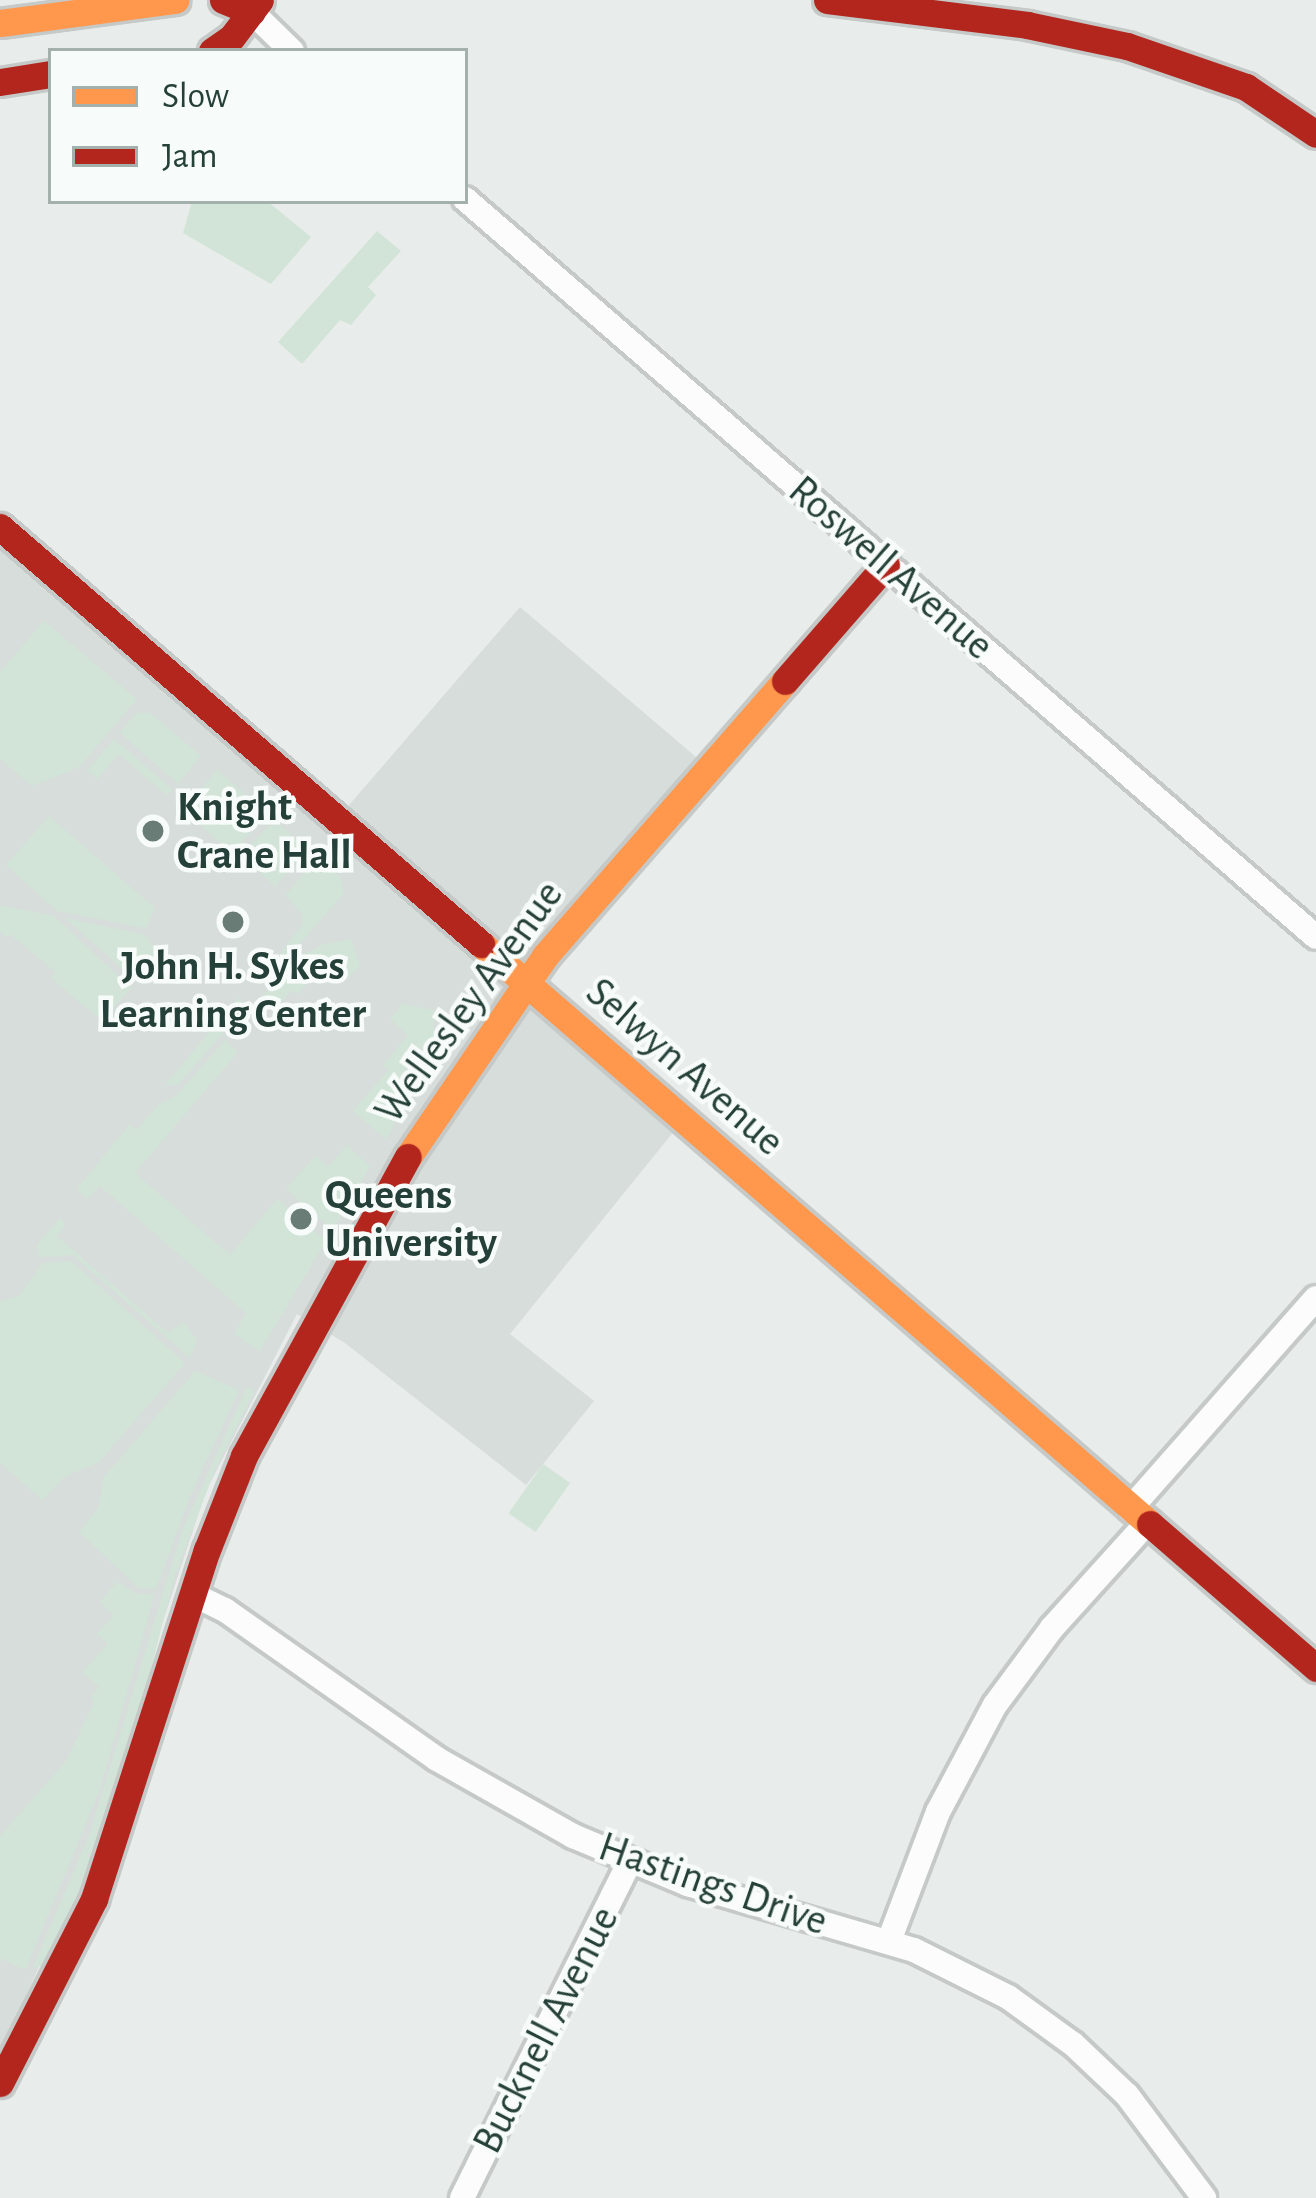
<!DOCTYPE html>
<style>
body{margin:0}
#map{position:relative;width:1316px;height:2198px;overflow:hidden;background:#e8ecea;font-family:"Alegreya Sans",sans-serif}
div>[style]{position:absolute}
.built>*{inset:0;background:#d6ddda}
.green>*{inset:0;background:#d2e4d7;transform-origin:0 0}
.roads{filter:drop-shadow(3px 0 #c5c9c7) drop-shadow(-3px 0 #c5c9c7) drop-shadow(0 3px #c5c9c7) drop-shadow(0 -3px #c5c9c7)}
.street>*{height:24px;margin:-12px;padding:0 12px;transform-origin:12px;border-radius:12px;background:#fcfcfc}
.slow>*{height:27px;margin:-13.5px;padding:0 13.5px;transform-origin:13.5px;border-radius:13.5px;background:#ff974d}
.jam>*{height:27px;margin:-13.5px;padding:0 13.5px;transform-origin:13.5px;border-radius:13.5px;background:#b3261e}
.dots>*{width:33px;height:33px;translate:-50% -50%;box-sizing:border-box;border:6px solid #f7fbf9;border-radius:50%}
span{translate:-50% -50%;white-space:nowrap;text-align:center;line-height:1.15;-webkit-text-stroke:9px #f7fbf9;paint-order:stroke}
.street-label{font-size:42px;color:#254038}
.poi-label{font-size:42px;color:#254038;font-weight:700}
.left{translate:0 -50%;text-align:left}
.legend{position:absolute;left:48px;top:48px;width:420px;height:156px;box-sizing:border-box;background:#f7fbf9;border:3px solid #a3b0ac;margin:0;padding:15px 21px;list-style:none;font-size:36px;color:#254038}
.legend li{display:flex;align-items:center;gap:24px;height:60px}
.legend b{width:60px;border:3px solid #a3b0ac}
</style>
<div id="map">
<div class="built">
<div style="clip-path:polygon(0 538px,331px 826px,520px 607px,696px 757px,508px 984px,679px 1125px,510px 1334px,594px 1401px,526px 1485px,345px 1343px,297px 1314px,206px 1491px,73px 1894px,0 2051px)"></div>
</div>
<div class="green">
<div style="clip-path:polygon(192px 201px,267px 201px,311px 237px,271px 284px,183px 233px)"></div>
<div style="clip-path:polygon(377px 231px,401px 251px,368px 287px,376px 295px,351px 325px,340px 320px,302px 364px,278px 342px)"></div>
<div style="clip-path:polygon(44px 621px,137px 699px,79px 767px,32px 786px,0 759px,0 672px)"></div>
<div style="clip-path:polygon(136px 713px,150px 713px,201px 756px,178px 784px,120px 733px)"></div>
<div style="clip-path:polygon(114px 739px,172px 789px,167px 796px,119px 754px,97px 779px,87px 771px)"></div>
<div style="clip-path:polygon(217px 770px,259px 805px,261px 821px,232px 853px,183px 810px)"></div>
<div style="clip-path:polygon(49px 816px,155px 908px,146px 928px,57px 911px,6px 865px)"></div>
<div style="clip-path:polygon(280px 825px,307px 849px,275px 886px,241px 856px,268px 826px)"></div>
<div style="clip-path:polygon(318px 857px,340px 877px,344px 893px,271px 977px,265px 973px,302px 925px,302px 915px,286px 894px)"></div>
<div style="clip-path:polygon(0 905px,54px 916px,131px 988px,102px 1021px,51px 978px,55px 972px,10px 934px,6px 937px,0 932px)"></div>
<div style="clip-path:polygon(65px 918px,146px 935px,157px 953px,135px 980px)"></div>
<div style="clip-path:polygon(351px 939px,360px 966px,346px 980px,325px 963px,298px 994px,292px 990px,274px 1011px,260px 999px,295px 960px,321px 945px)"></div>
<div style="clip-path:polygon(239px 997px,245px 1008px,178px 1085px,165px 1085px)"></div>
<div style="clip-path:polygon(403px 1004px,433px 1010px,435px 1050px,386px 1139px,353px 1111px,388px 1070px,383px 1065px,408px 1035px,390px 1019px)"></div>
<div style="clip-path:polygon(225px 1040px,238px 1052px,135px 1173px,230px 1255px,277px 1199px,326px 1241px,260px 1351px,234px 1334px,246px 1313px,100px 1186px,87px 1199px,77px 1189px,129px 1125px,136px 1130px,160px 1103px,176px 1096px)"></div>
<div style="clip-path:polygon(347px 1145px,370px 1166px,333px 1230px,286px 1189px,315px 1156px,328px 1167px)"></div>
<div style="clip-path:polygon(60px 1218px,66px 1224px,57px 1236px,168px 1333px,184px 1322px,197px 1340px,190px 1358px,73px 1255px,39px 1257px,37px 1245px)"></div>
<div style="clip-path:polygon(71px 1261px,185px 1363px,99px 1462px,64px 1477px,43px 1500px,0 1463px,0 1302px,19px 1296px,43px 1263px)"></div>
<div style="clip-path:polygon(195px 1371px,239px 1390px,191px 1493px,156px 1589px,139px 1588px,79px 1532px,98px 1508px,104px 1477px)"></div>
<div style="clip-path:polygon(247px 1387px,255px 1390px,215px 1470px,174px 1578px,125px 1773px,53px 1964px,33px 1968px,89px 1836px,182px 1531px)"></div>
<div style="left:543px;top:1464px;width:33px;height:60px;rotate:35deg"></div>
<div style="clip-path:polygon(117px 1582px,135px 1593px,154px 1595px,100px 1789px,25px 1970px,0 1958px,0 1836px,67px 1760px,94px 1702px,91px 1698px,99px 1686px,82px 1672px,108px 1644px,97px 1634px,114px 1615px,100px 1602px)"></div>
</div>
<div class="roads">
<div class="street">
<div style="left:252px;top:12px;width:56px;rotate:44.3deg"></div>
<div style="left:465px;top:199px;width:1126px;rotate:40.93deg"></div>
<div style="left:1130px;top:1509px;width:281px;rotate:-48.6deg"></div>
<div style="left:192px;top:1594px;width:37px;rotate:26deg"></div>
<div style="left:225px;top:1610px;width:259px;rotate:35.1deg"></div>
<div style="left:437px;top:1759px;width:156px;rotate:29.5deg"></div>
<div style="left:573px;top:1836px;width:125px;rotate:22.7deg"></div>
<div style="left:688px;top:1884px;width:235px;rotate:16.3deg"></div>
<div style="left:914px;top:1950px;width:105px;rotate:26.6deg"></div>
<div style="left:1008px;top:1997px;width:80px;rotate:35.9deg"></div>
<div style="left:1073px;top:2044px;width:74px;rotate:43.4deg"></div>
<div style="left:1127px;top:2095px;width:129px;rotate:53.2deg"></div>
<div style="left:889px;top:1941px;width:138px;rotate:-69.2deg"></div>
<div style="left:938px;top:1812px;width:121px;rotate:-62deg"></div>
<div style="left:995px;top:1705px;width:96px;rotate:-53.5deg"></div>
<div style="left:1052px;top:1628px;width:142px;rotate:-47.9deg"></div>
<div style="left:462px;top:2198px;width:377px;rotate:-63.5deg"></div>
</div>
<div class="slow">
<div style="left:0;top:23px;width:177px;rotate:-7.5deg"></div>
<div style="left:481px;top:944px;width:885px;rotate:40.92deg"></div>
<div style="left:408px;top:1157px;width:243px;rotate:-55.7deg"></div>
<div style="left:545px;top:956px;width:365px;rotate:-48.9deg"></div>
</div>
<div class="jam">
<div style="left:223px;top:0;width:31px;rotate:22deg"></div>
<div style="left:827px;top:0;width:202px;rotate:7.1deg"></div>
<div style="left:1027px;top:25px;width:102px;rotate:11.9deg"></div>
<div style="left:1127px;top:46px;width:126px;rotate:19deg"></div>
<div style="left:1246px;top:87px;width:84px;rotate:33.9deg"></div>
<div style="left:212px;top:51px;width:24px;rotate:-35deg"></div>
<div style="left:232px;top:37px;width:46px;rotate:-52.9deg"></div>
<div style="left:0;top:82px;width:52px;rotate:-8.9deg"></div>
<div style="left:0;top:527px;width:637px;rotate:40.92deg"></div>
<div style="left:785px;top:681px;width:154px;rotate:-49deg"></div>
<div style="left:1150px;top:1524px;width:220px;rotate:40.9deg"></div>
<div style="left:0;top:2083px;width:207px;rotate:-62.9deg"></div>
<div style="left:94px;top:1899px;width:367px;rotate:-72.1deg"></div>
<div style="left:207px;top:1550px;width:101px;rotate:-68.5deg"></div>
<div style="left:244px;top:1456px;width:341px;rotate:-61.3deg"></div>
</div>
</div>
<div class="dots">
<div style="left:153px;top:831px;background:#697c76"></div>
<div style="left:233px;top:922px;background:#697c76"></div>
<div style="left:301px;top:1219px;background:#697c76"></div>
</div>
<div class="street-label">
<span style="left:891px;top:568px;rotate:41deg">Roswell Avenue</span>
<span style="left:469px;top:1002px;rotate:-54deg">Wellesley Avenue</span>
<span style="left:685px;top:1067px;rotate:41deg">Selwyn Avenue</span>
<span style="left:713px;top:1884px;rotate:19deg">Hastings Drive</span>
<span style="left:546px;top:2030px;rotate:-63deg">Bucknell Avenue</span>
</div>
<div class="poi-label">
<span class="left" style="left:177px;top:831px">Knight<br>Crane Hall</span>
<span style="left:233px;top:990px">John H. Sykes<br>Learning Center</span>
<span class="left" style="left:325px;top:1219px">Queens<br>University</span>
</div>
<ul class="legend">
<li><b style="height:15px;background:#ff974d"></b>Slow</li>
<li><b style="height:15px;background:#b3261e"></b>Jam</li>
</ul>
</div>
